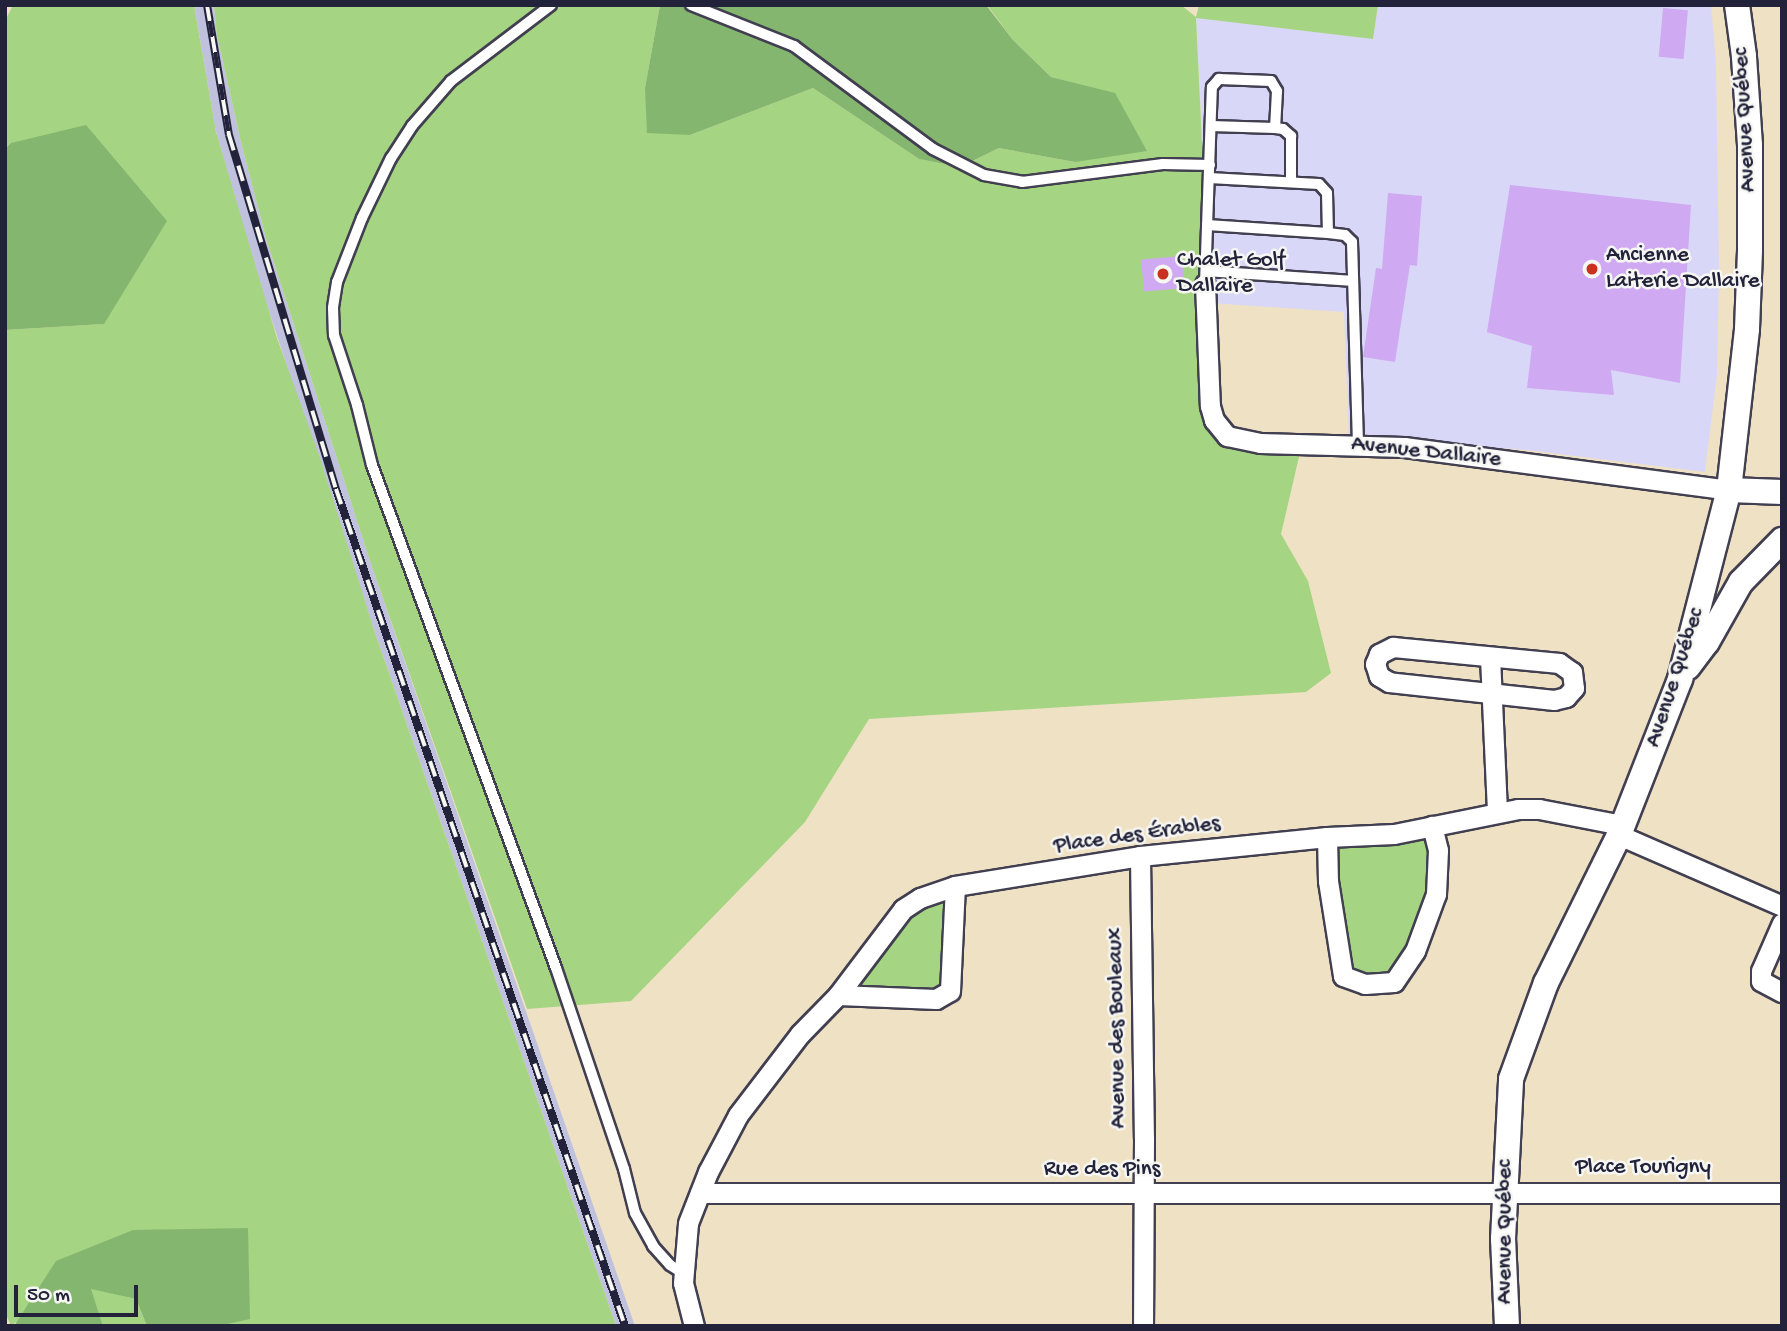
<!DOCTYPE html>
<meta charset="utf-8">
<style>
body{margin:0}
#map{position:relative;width:1787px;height:1331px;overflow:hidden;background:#efe1c4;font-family:"Gochi Hand",sans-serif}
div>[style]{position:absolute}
.built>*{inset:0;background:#d9d7f8}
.industrial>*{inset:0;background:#c0c2dd}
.green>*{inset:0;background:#a5d482}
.forest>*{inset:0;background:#84b670}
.building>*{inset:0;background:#cfa9f1;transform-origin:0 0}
.roads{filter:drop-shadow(2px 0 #413f50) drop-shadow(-2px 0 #413f50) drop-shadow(0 2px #413f50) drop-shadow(0 -2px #413f50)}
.service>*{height:10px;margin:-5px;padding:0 5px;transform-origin:5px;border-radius:5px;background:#fff}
.minor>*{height:19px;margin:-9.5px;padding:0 9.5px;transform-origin:9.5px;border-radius:9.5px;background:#fff}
.tertiary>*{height:24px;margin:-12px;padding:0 12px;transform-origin:12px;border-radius:12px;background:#fff}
.rail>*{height:8px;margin-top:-4px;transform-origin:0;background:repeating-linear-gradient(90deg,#f6f6f2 0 16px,#22223b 0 32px);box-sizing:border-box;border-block:2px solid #22223b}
.dots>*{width:19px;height:19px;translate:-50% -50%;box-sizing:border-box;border:4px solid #f6f6f2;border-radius:50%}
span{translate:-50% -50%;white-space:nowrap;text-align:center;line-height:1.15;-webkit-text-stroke:5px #f6f6f2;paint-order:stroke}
.street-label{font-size:23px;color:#22223b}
.poi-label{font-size:23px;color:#22223b}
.left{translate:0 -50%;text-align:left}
.frame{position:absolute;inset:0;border:7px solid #22223b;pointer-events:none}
.scale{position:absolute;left:14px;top:1285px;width:124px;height:32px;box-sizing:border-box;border:4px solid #22223b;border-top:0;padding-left:9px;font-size:21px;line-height:24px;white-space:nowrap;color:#22223b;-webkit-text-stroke:5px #f6f6f2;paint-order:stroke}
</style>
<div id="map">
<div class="built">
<div style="clip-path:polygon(1378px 5px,1711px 5px,1716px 63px,1719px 271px,1717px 375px,1705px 472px,1526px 450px,1349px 437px,1344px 312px,1211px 303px,1196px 17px,1373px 39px)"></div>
</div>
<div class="industrial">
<div style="clip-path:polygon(194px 5px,214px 5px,217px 35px,241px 142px,266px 238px,371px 564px,635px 1326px,616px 1326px,374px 630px,256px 272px,216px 132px)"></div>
</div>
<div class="green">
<div style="clip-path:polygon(13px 5px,194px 5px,216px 132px,276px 335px,320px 458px,374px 630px,616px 1326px,218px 1326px,250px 1318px,133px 1230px,11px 1326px,5px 1312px,5px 330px,104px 324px,11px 143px,5px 149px,5px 21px)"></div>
<div style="clip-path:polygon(214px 5px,660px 5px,645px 88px,690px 135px,813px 88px,919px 159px,960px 167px,999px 148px,1075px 162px,1115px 94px,1051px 77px,1013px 40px,987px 5px,1181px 5px,1196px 17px,1199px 5px,1378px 5px,1373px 39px,1196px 18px,1214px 390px,1221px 418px,1235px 429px,1302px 444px,1281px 534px,1308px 581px,1331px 673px,1306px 692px,869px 719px,805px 822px,631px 1001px,527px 1009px,371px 564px,266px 238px,241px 142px,217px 35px)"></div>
<div style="clip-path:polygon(1432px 826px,1436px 894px,1394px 982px,1343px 976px,1327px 837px)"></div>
<div style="clip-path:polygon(955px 886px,950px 991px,838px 995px,903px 909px)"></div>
<div style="clip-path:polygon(90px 1288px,136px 1299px,147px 1326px,103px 1326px)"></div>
</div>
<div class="forest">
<div style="clip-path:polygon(660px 5px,986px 5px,1013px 40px,1051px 77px,1115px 93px,1147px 151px,1075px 162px,999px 148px,960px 167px,919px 159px,813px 88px,690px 135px,647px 133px,645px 88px)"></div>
<div style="clip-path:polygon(86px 125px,167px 221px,104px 324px,5px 330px,5px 149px,11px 143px)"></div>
<div style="clip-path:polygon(248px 1228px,250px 1319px,218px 1326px,147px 1326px,136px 1299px,91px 1289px,103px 1326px,14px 1326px,56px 1261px,133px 1230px)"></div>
</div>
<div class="building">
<div style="left:1663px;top:8px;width:25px;height:49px;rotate:5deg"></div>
<div style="clip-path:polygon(1510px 185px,1691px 205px,1680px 383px,1611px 370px,1614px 395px,1527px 388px,1532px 346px,1487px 332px)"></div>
<div style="clip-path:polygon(1388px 193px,1422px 196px,1417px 266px,1410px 265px,1395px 362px,1363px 357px,1376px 268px,1382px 269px)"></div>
<div style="left:1182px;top:256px;width:32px;height:41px;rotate:85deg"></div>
</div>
<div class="roads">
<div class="service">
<div style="left:551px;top:5px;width:126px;rotate:142.8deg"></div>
<div style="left:451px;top:81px;width:60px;rotate:130.9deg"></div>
<div style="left:412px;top:126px;width:38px;rotate:123deg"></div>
<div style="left:391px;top:158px;width:67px;rotate:115.8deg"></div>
<div style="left:362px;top:218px;width:69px;rotate:111.3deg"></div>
<div style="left:337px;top:282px;width:26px;rotate:99deg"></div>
<div style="left:333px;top:308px;width:27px;rotate:88deg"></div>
<div style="left:334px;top:335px;width:74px;rotate:71.8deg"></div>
<div style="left:357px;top:405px;width:62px;rotate:76deg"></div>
<div style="left:372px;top:465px;width:536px;rotate:69.91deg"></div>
<div style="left:556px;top:968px;width:212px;rotate:71.3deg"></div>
<div style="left:624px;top:1169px;width:45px;rotate:76deg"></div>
<div style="left:635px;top:1213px;width:38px;rotate:61deg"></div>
<div style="left:653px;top:1246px;width:25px;rotate:48deg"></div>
<div style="left:670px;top:1265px;width:15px;rotate:32deg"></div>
<div style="left:691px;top:5px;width:111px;rotate:21.7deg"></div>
<div style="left:794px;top:46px;width:173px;rotate:36.5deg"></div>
<div style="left:933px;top:149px;width:57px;rotate:27deg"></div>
<div style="left:984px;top:175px;width:39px;rotate:10deg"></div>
<div style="left:1022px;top:182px;width:142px;rotate:-7.3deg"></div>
<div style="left:1163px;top:164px;width:47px;rotate:1.2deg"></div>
<div style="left:1211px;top:126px;width:64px;rotate:1.8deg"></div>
<div style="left:1209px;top:178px;width:110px;rotate:3.1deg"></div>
<div style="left:1319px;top:184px;width:12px;rotate:48deg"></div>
<div style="left:1327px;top:193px;width:40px;rotate:88.6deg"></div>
<div style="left:1328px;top:233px;width:17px;rotate:7deg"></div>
<div style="left:1345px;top:235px;width:10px;rotate:45deg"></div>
<div style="left:1352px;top:242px;width:203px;rotate:88.3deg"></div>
<div style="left:1207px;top:225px;width:121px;rotate:3.8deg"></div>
<div style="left:1206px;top:271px;width:147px;rotate:3.9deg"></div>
<div style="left:1205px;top:284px;width:197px;rotate:-88deg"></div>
<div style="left:1212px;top:87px;width:11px;rotate:-49deg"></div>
<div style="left:1219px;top:79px;width:52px;rotate:2.2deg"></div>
<div style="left:1271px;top:81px;width:12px;rotate:59deg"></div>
<div style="left:1277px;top:91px;width:37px;rotate:93deg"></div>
<div style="left:1275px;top:128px;width:8px;rotate:7deg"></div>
<div style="left:1283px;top:129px;width:11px;rotate:41deg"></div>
<div style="left:1291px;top:136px;width:46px;rotate:90deg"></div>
</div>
<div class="minor">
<div style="left:1205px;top:284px;width:122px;rotate:87.7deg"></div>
<div style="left:1210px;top:406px;width:15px;rotate:74deg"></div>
<div style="left:1214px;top:420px;width:21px;rotate:51deg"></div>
<div style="left:1227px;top:436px;width:34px;rotate:12deg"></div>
<div style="left:1260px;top:443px;width:144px;rotate:1.6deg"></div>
<div style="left:1404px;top:447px;width:328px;rotate:7.5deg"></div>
<div style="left:1393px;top:647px;width:167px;rotate:5.5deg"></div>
<div style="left:1559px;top:663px;width:16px;rotate:35deg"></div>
<div style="left:1572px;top:672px;width:16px;rotate:83deg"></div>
<div style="left:1574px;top:688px;width:12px;rotate:132deg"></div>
<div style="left:1566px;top:697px;width:12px;rotate:166deg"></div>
<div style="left:1554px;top:700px;width:166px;rotate:-173.8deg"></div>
<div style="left:1389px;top:682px;width:12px;rotate:-149deg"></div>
<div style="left:1379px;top:676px;width:13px;rotate:-108deg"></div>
<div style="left:1375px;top:664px;width:11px;rotate:-68deg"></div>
<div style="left:1379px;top:654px;width:16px;rotate:-27deg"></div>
<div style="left:1490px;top:657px;width:155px;rotate:87.4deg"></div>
<div style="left:1619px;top:835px;width:178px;rotate:23.5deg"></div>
<div style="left:1327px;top:837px;width:44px;rotate:88.7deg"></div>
<div style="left:1328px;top:881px;width:96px;rotate:81deg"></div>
<div style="left:1343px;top:976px;width:23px;rotate:20deg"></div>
<div style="left:1365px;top:984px;width:29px;rotate:-4deg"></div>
<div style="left:1394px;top:982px;width:37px;rotate:-56deg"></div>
<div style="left:1415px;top:951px;width:61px;rotate:-69.8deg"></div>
<div style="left:1436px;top:894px;width:44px;rotate:-87.4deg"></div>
<div style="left:1438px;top:850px;width:25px;rotate:-104deg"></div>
<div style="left:1140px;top:856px;width:283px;rotate:89.2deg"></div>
<div style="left:1144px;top:1139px;width:187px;rotate:90.3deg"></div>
<div style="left:1782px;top:923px;width:52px;rotate:113.6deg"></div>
<div style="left:1761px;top:971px;width:10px;rotate:90deg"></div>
<div style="left:1761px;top:981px;width:24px;rotate:28deg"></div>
<div style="left:838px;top:995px;width:98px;rotate:2.3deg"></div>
<div style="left:936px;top:999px;width:16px;rotate:-30deg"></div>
<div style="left:950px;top:991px;width:105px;rotate:-87.3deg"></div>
<div style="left:700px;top:1193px;width:1082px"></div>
<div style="left:694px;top:1326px;width:44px;rotate:-104.3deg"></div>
<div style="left:683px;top:1283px;width:60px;rotate:-85.2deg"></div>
<div style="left:688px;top:1223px;width:55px;rotate:-68.6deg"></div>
<div style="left:708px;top:1172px;width:64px;rotate:-62.2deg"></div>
<div style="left:738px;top:1115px;width:102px;rotate:-52.6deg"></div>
<div style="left:800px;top:1034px;width:54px;rotate:-45.7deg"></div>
<div style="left:838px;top:995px;width:108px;rotate:-52.9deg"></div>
<div style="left:903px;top:909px;width:20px;rotate:-33deg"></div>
<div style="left:920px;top:898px;width:37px;rotate:-19deg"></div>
<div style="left:955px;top:886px;width:187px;rotate:-9.2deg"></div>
<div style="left:1140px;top:856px;width:188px;rotate:-5.8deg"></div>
<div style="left:1327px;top:837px;width:67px;rotate:-2.6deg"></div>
<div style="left:1394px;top:834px;width:126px;rotate:-11.4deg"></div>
<div style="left:1518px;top:809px;width:21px"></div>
<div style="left:1539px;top:809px;width:85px;rotate:10.9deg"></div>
</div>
<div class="tertiary">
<div style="left:1729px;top:490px;width:53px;rotate:2.2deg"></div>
<div style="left:1688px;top:667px;width:31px;rotate:-53deg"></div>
<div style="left:1707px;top:642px;width:69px;rotate:-60.5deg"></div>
<div style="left:1741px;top:582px;width:59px;rotate:-45.7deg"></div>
<div style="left:1507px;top:1326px;width:87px;rotate:-92.6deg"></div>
<div style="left:1503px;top:1239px;width:160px;rotate:-87.1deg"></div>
<div style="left:1511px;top:1079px;width:102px;rotate:-70deg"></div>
<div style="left:1546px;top:983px;width:165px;rotate:-63.7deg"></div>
<div style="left:1619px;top:835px;width:168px;rotate:-68.6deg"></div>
<div style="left:1680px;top:679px;width:195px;rotate:-75.5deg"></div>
<div style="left:1729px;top:490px;width:162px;rotate:-83.6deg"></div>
<div style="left:1747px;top:329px;width:79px;rotate:-87.8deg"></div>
<div style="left:1750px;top:250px;width:105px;rotate:-90deg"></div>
<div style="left:1750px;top:145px;width:89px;rotate:-93.9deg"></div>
<div style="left:1744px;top:56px;width:51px;rotate:-97.8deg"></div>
</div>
</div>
<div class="rail">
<div style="left:207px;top:5px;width:132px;rotate:80.4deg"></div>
<div style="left:229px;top:135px;width:370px;rotate:73.2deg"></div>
<div style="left:336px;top:489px;width:885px;rotate:70.95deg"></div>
</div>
<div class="dots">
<div style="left:1592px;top:269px;background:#c8321e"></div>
<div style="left:1163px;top:274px;background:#c8321e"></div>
</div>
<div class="street-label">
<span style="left:1746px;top:120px;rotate:-93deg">Avenue Québec</span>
<span style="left:1426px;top:453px;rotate:6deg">Avenue Dallaire</span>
<span style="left:1676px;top:678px;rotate:-72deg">Avenue Québec</span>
<span style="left:1137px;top:836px;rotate:-8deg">Place des Érables</span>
<span style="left:1118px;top:1028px;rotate:-91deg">Avenue des Bouleaux</span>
<span style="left:1643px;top:1168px">Place Tourigny</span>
<span style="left:1102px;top:1170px">Rue des Pins</span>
<span style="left:1506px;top:1232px;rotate:-90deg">Avenue Québec</span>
</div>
<div class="poi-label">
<span class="left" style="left:1606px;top:269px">Ancienne<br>Laiterie Dallaire</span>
<span class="left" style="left:1177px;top:274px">Chalet Golf<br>Dallaire</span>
</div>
<div class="frame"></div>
<div class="scale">50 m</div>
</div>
